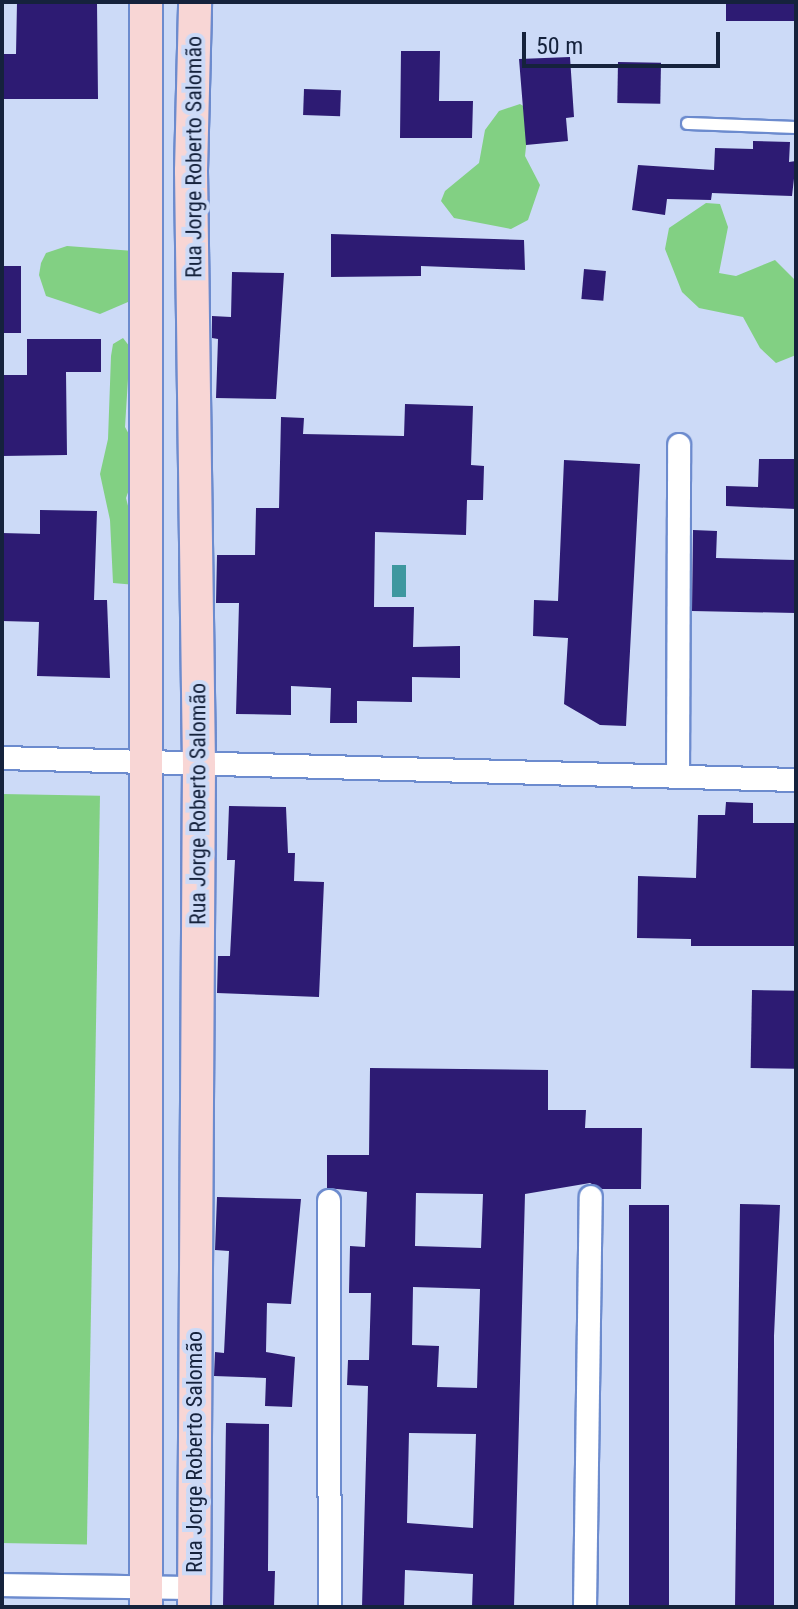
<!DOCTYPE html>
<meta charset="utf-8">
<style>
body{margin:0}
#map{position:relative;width:798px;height:1609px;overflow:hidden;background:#ccdaf7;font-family:"Roboto Condensed",sans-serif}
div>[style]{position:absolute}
.green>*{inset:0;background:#82d083;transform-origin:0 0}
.water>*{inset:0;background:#3e979f;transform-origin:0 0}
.building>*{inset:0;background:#2d1b73;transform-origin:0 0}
.roads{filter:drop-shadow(2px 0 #6c8bce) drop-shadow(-2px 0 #6c8bce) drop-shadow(0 2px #6c8bce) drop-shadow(0 -2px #6c8bce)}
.service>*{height:11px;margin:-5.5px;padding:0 5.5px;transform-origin:5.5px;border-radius:5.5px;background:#fff}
.minor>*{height:22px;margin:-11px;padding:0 11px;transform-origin:11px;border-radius:11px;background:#fff}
.secondary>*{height:32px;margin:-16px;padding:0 16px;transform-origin:16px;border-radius:16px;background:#f8d6d5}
span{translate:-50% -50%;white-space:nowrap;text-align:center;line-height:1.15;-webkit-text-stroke:8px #ccdaf7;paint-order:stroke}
.street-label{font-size:22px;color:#15223c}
.frame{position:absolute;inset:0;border:4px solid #15223c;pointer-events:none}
.scale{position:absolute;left:522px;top:32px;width:198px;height:36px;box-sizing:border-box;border:4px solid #15223c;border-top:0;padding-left:10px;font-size:24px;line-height:28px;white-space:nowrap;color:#15223c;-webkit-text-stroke:6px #ccdaf7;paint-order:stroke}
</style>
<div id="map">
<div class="green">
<div style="clip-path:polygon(520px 104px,530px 110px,525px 156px,540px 185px,528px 220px,511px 229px,454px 218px,441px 201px,445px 191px,479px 163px,485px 130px,499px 111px)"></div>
<div style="clip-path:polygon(706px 203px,720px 204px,728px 227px,719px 273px,736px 276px,775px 260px,796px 281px,796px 355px,776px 363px,760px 348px,743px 317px,699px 308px,682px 292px,665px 249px,669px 228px)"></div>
<div style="clip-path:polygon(67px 246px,134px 251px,135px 299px,100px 314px,46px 296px,39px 275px,41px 263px,46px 253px)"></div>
<div style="clip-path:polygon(123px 338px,130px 347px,125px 427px,141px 456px,126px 498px,137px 541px,136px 585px,113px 583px,110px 520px,100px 474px,108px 439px,111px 356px,113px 344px)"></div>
<div style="left:2px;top:794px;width:98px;height:749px;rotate:1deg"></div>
</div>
<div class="water">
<div style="left:392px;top:565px;width:14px;height:32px"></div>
</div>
<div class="building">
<div style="clip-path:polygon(17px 2px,97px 2px,98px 99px,2px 99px,2px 54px,16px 54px)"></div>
<div style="left:726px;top:2px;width:70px;height:19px"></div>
<div style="clip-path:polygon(401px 51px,440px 51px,439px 101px,473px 101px,472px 138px,400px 138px)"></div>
<div style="clip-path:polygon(570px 57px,574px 117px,566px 118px,568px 141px,526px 145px,519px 59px)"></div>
<div style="left:618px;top:62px;width:43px;height:41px;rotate:1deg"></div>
<div style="left:304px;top:89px;width:37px;height:26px;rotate:2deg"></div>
<div style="clip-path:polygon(753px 141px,790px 142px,789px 162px,796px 161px,792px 196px,712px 193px,711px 200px,667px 199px,665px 215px,632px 210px,638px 165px,714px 170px,715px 148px,753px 149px)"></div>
<div style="clip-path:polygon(331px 234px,524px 240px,525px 270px,421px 266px,421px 276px,331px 277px)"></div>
<div style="left:2px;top:266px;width:19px;height:67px"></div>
<div style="left:584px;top:269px;width:22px;height:30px;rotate:5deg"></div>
<div style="clip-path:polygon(232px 272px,284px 273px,276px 399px,216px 398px,218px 339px,212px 338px,212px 316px,231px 317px)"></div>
<div style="clip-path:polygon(27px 339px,101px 339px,101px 372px,66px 372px,67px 455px,2px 456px,2px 375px,27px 375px)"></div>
<div style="clip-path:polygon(405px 404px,473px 406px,471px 465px,484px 466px,483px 500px,467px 500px,466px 535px,375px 532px,374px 607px,414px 607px,413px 647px,460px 646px,460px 678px,412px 677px,412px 702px,357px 701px,357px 723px,330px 723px,331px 688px,291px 686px,291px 715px,236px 714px,239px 603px,216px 603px,217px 555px,255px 555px,256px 508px,279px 508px,281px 417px,304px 418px,303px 434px,404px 436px)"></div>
<div style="clip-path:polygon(759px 459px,796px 459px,796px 509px,726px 506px,726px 486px,758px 487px)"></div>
<div style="clip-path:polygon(564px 460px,640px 464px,626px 726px,600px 725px,564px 704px,568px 638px,533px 636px,534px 600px,558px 601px)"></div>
<div style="clip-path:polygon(40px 510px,97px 511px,94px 600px,107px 600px,110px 678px,37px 676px,39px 622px,2px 621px,2px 533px,40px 534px)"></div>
<div style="clip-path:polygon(693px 530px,717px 531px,716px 558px,796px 560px,796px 613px,692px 611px)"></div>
<div style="clip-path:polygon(726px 802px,753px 803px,753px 823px,796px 823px,796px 946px,691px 946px,691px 939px,637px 938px,638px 876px,696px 878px,698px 815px,725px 815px)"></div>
<div style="clip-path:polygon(229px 806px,286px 807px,288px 853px,295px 853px,294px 881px,324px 882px,319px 997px,217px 993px,218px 956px,230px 956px,235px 860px,227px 860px)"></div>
<div style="left:752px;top:990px;width:44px;height:78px;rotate:1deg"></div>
<div style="clip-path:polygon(evenodd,370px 1068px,548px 1070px,548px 1110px,586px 1110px,585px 1128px,642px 1128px,641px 1189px,602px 1189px,590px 1183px,525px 1194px,514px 1607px,472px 1607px,473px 1574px,405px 1570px,404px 1607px,362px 1607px,368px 1386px,347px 1385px,348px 1360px,369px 1360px,371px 1293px,349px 1293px,350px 1246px,365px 1247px,367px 1192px,327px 1188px,327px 1155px,369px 1155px,370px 1068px,416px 1193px,483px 1194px,481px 1248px,415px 1246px,416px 1193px,370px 1068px,413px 1287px,480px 1289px,477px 1388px,437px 1387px,439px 1346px,412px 1345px,413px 1287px,370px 1068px,409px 1433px,476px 1434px,473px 1528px,407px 1523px,409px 1433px)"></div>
<div style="clip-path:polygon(217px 1197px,301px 1199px,291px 1304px,267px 1303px,266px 1352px,295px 1357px,292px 1407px,265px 1406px,266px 1378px,214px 1376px,215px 1352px,224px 1353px,229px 1251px,215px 1250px)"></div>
<div style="clip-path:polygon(740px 1204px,780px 1205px,774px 1336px,774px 1607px,735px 1607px)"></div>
<div style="left:629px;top:1205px;width:40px;height:402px"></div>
<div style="clip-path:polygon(226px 1423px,269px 1424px,268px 1571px,275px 1571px,274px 1607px,223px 1607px)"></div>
</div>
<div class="roads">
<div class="service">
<div style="left:687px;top:123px;width:109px;rotate:2.1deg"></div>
</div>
<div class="minor">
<div style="left:2px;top:758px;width:794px;rotate:1.59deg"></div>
<div style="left:678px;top:777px;width:332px;rotate:-89.8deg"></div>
<div style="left:329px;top:1201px;width:406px;rotate:89.9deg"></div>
<div style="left:2px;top:1585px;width:192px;rotate:0.9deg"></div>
<div style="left:585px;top:1607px;width:410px;rotate:-89.2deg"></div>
</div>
<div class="secondary">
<div style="left:146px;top:1607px;width:1605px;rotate:-90deg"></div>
<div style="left:194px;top:1607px;width:841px;rotate:-89.66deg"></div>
<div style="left:199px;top:766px;width:595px;rotate:-90.77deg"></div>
<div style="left:191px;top:171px;width:169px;rotate:-88.6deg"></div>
</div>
</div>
<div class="street-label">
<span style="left:194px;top:157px;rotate:-90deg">Rua Jorge Roberto Salomão</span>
<span style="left:198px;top:804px;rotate:-90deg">Rua Jorge Roberto Salomão</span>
<span style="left:195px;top:1452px;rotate:-90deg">Rua Jorge Roberto Salomão</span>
</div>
<div class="frame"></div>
<div class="scale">50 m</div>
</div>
